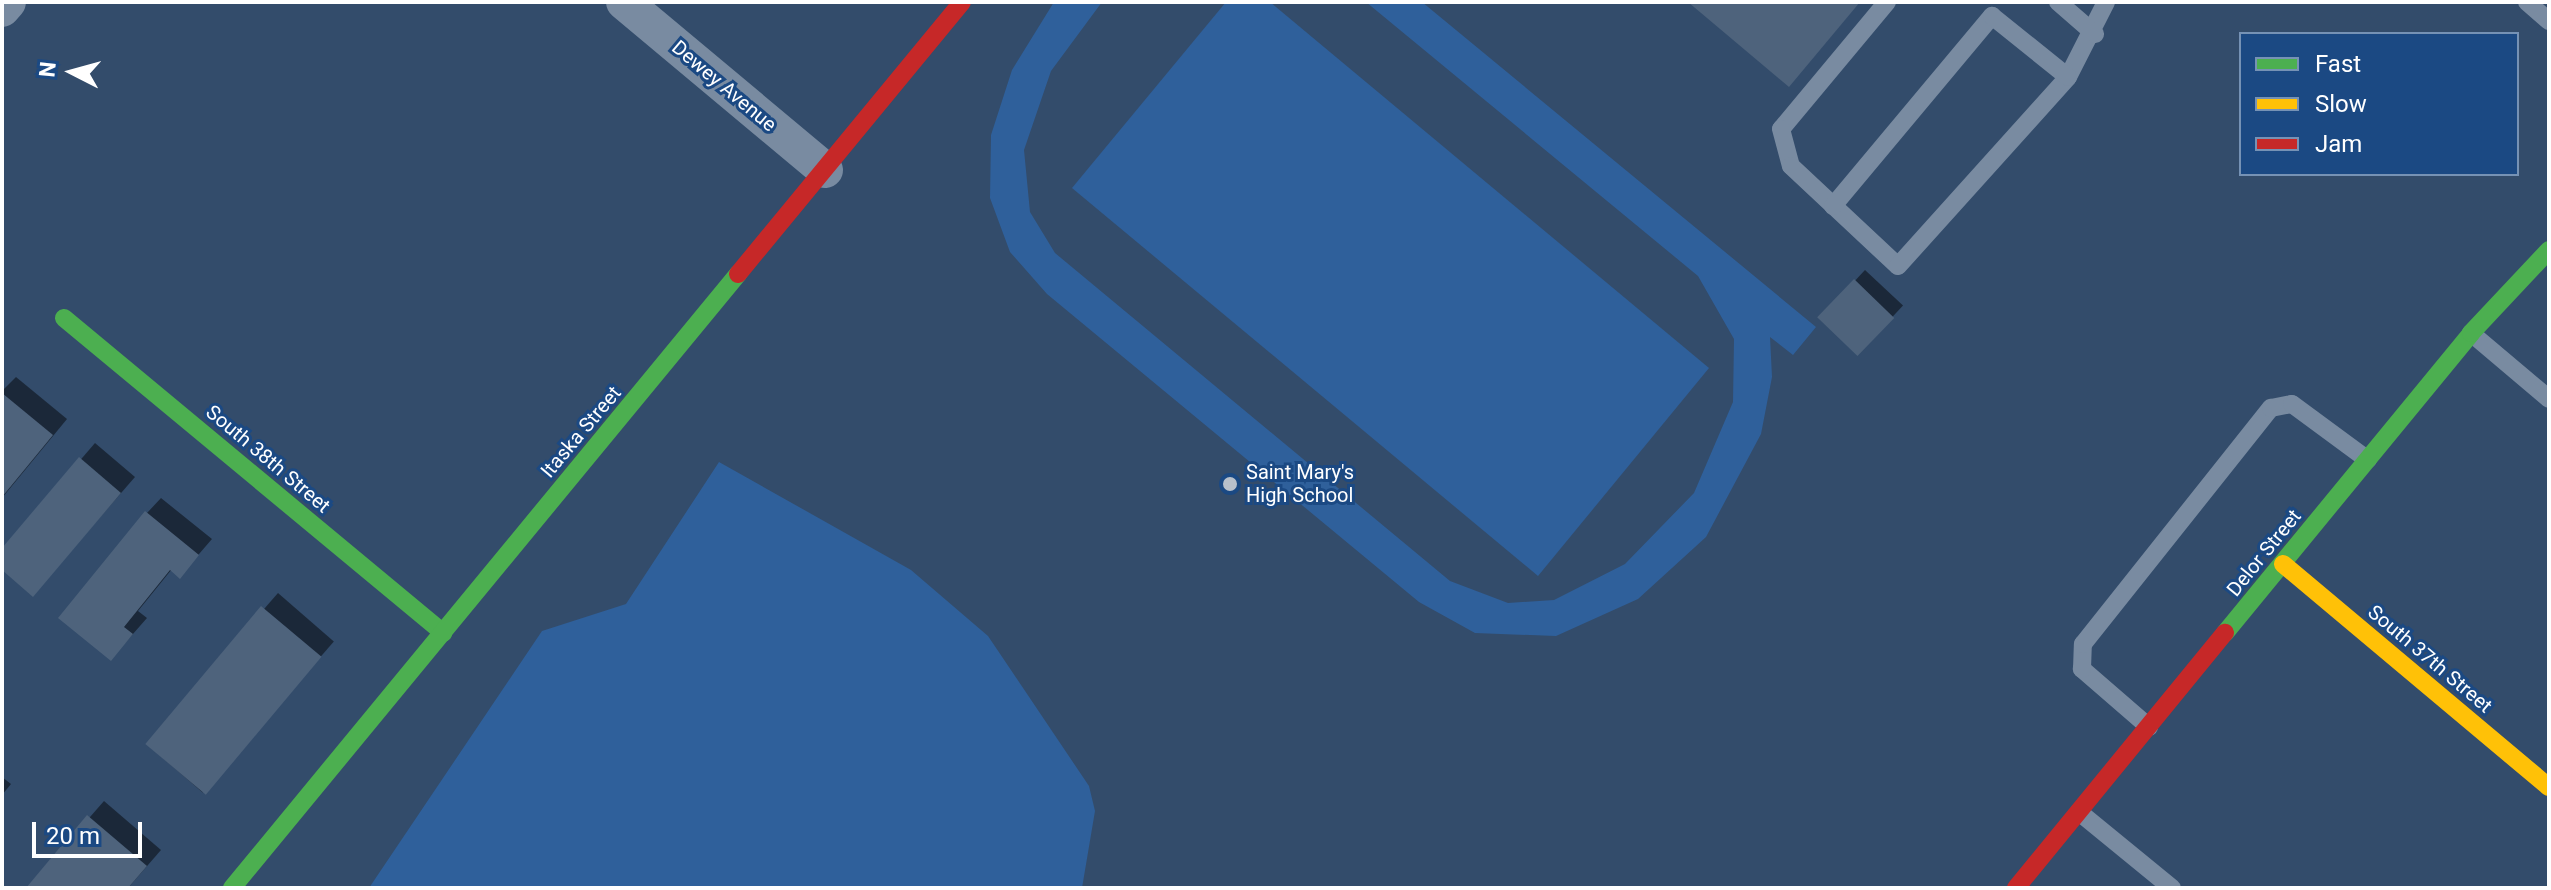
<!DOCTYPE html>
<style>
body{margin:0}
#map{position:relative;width:2551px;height:890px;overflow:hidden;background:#334c6b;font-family:Roboto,sans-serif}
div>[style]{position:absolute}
.green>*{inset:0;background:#2f609b}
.shadow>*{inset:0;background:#0007;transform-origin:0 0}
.building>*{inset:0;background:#4e637c;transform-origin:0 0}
.lane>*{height:18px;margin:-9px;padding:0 9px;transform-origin:9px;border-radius:9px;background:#798ba1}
.street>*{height:36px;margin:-18px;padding:0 18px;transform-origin:18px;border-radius:18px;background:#798ba1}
.fast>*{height:18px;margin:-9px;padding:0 9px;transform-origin:9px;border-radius:9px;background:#4caf50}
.slow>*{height:18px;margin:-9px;padding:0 9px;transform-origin:9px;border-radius:9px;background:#ffc107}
.jam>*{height:18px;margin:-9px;padding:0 9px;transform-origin:9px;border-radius:9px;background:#c62828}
.dots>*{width:22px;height:22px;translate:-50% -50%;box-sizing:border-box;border:4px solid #1b4983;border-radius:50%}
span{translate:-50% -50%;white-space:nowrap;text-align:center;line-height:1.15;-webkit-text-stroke:6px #1b4983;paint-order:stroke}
.street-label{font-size:20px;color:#fff}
.poi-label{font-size:20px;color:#fff}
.left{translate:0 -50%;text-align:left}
.frame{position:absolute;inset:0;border:4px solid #fff;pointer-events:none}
.legend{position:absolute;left:2239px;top:32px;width:280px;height:144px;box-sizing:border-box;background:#1b4983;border:2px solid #7692b5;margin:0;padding:10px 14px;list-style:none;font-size:24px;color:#fff}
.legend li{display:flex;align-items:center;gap:16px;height:40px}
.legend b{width:40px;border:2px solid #7692b5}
.north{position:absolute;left:32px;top:32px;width:80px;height:80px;-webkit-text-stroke:6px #1b4983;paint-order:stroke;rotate:276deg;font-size:22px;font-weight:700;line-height:32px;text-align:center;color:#fff}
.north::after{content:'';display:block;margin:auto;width:28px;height:36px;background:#fff;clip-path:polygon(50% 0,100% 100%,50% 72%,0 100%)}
.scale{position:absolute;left:32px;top:822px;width:110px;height:36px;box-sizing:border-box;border:4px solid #fff;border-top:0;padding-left:10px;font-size:24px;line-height:28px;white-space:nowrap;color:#fff;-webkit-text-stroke:6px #1b4983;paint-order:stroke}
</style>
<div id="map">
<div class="green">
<div style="clip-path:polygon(1054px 2px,1102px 2px,1051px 71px,1024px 150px,1030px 212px,1055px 253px,1450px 581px,1508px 603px,1554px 600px,1625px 564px,1694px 493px,1733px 402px,1734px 339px,1698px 276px,1366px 2px,1422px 2px,1816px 327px,1793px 355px,1770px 337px,1772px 377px,1761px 434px,1706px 537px,1638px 599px,1556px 636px,1475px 633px,1419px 602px,1047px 294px,1010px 252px,990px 198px,991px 135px,1012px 70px)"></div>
<div style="clip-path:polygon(1226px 2px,1270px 2px,1709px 368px,1538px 576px,1072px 188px)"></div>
<div style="clip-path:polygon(719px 462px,911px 570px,988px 636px,1089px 786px,1095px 811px,1082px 888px,369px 888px,542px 631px,626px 604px)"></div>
</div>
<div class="shadow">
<div style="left:1865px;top:270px;width:52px;height:65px;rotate:43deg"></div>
<div style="clip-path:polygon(16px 377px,67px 419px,2px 498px,2px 391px)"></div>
<div style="clip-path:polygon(95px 443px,135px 477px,33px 594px,2px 568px,2px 551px)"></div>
<div style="clip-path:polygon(161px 498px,212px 539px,180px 576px,172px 569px,138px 611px,147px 618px,111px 659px,147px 513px)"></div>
<div style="left:278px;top:593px;width:74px;height:200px;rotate:41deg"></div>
<div style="clip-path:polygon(2px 777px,11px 784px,2px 795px)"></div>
<div style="clip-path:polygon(104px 801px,161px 850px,128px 888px,28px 888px)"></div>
</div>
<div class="building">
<div style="clip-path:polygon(1688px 2px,1860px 2px,1789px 87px)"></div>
<div style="left:1854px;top:279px;width:56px;height:53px;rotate:44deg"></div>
<div style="clip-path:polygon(2px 393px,53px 435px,2px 497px)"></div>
<div style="clip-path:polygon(79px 457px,121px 493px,33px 597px,2px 570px,2px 548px)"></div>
<div style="clip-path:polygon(145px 511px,199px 555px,180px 579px,170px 570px,124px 627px,133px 634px,111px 661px,58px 618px)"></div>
<div style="left:261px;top:606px;width:79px;height:180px;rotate:40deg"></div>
<div style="clip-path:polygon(87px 815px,147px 866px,128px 888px,26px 888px)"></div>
</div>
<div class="lane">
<div style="left:1887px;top:2px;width:165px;rotate:129.8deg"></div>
<div style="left:1781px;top:129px;width:38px;rotate:75deg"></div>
<div style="left:1791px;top:166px;width:146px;rotate:43.1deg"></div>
<div style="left:1898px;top:266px;width:254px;rotate:-48deg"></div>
<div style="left:2068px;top:77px;width:84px;rotate:-63.1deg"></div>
<div style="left:2058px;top:2px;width:49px;rotate:40.9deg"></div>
<div style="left:2527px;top:2px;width:29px;rotate:41deg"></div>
<div style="left:1833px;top:206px;width:248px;rotate:-50.1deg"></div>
<div style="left:1992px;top:16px;width:97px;rotate:38.8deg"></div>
<div style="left:2471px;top:333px;width:102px;rotate:40.2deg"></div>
<div style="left:2149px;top:727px;width:89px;rotate:-139.1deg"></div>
<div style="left:2082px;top:669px;width:25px;rotate:-88deg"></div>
<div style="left:2083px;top:644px;width:302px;rotate:-51.5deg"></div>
<div style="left:2271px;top:408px;width:21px;rotate:-11deg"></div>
<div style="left:2292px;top:404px;width:94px;rotate:36.4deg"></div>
<div style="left:2079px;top:812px;width:120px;rotate:39.3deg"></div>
</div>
<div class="street">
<div style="left:624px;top:2px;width:262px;rotate:39.9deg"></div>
<div style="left:2px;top:9px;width:9px;rotate:-49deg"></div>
</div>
<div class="fast">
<div style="left:64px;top:318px;width:493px;rotate:39.7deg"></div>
<div style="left:2225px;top:633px;width:388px;rotate:-50.6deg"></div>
<div style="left:2471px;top:333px;width:114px;rotate:-46.8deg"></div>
<div style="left:232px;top:888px;width:796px;rotate:-50.51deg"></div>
</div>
<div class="slow">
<div style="left:2283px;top:564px;width:347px;rotate:40deg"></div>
</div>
<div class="jam">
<div style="left:738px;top:274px;width:352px;rotate:-50.5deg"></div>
<div style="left:2016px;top:888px;width:330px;rotate:-50.7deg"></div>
</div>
<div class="dots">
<div style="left:1230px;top:484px;background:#b8c0cb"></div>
</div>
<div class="street-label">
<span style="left:724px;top:86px;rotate:40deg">Dewey Avenue</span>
<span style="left:581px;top:432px;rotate:-50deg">Itaska Street</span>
<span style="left:268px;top:459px;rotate:40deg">South 38th Street</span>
<span style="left:2264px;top:553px;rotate:-51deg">Delor Street</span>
<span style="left:2430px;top:659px;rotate:40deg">South 37th Street</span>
</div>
<div class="poi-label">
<span class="left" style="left:1246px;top:484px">Saint Mary's<br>High School</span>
</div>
<div class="frame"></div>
<ul class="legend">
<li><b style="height:10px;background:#4caf50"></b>Fast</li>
<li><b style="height:10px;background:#ffc107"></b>Slow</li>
<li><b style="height:10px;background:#c62828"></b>Jam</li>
</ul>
<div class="north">N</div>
<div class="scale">20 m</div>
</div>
